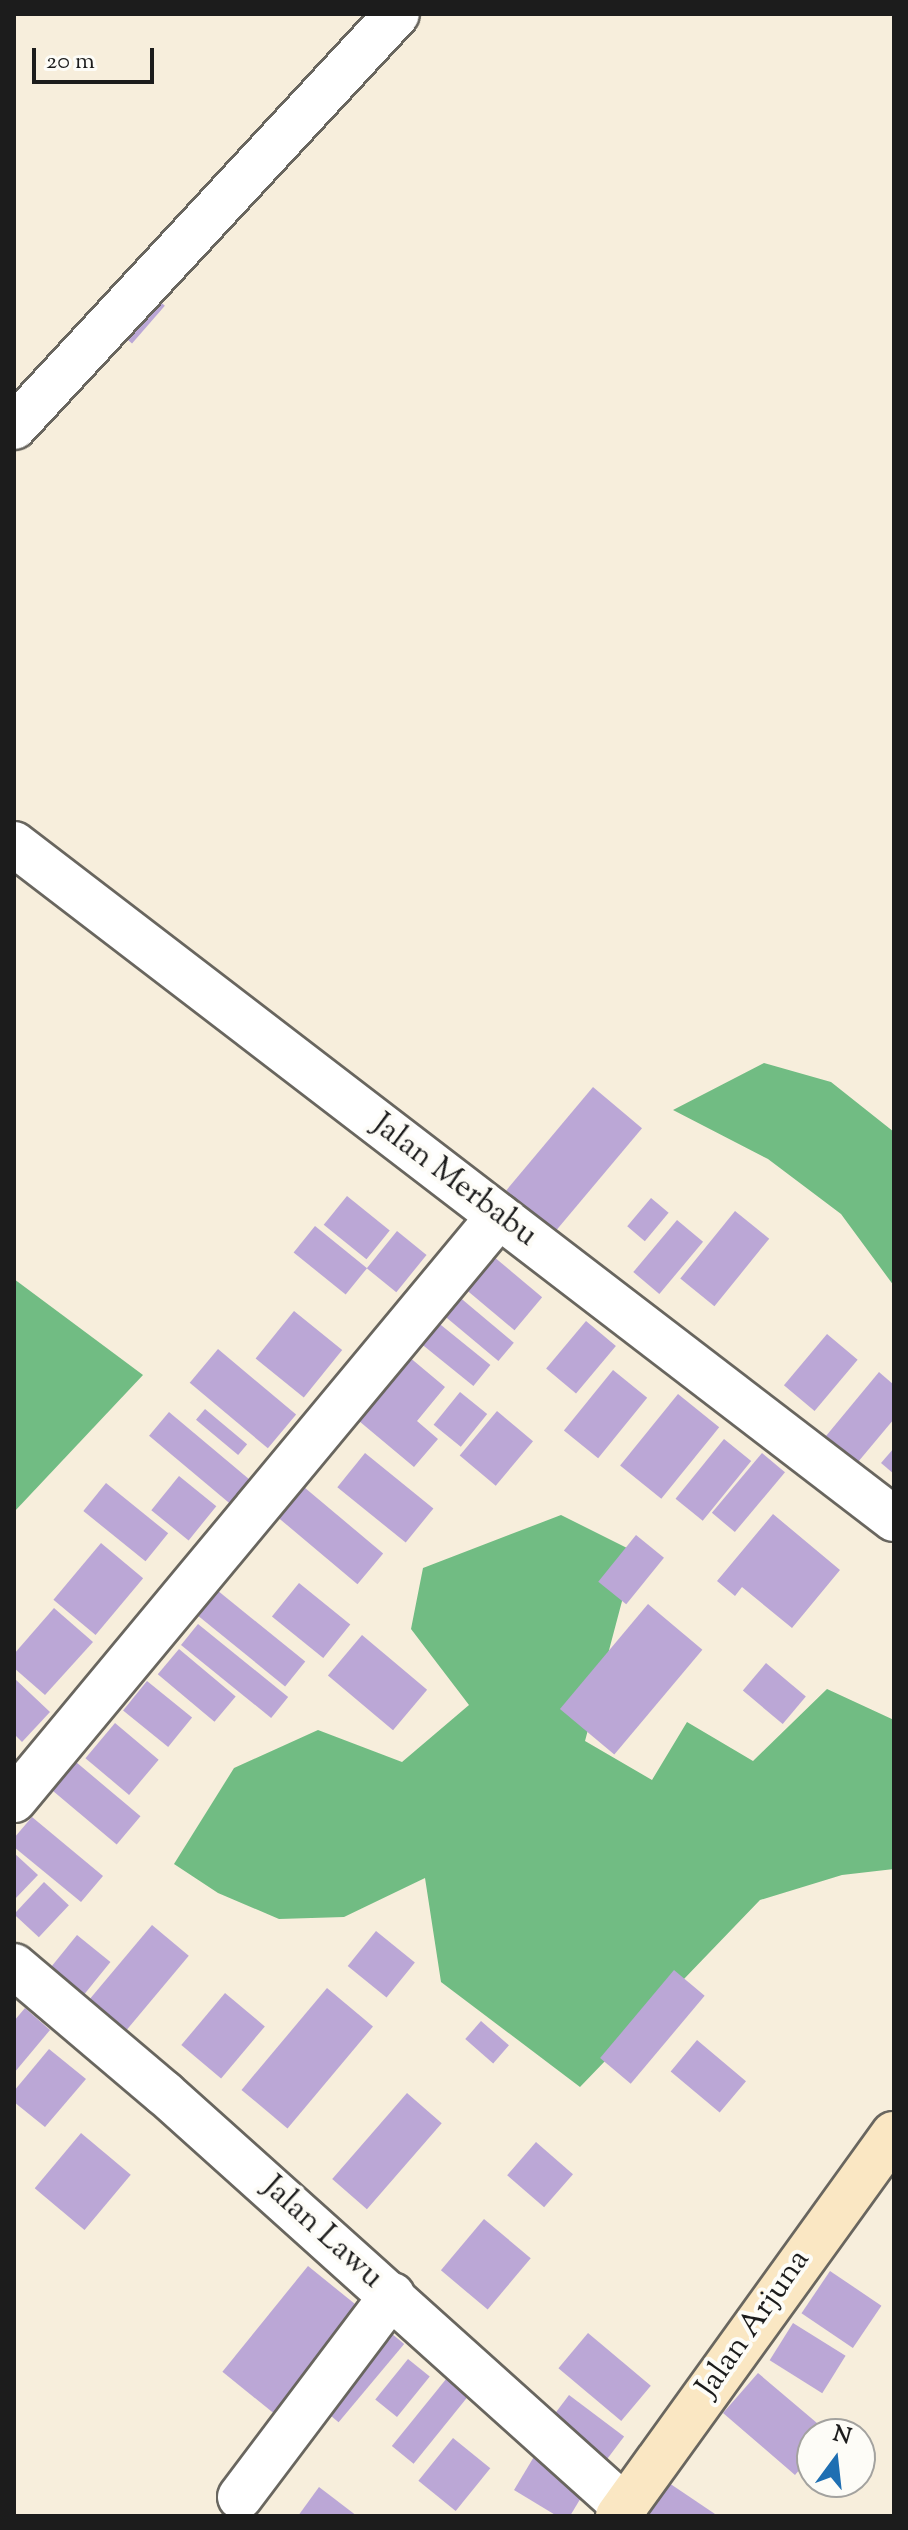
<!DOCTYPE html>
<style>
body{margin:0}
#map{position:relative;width:908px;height:2530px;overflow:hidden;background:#f7eedc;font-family:"Sorts Mill Goudy",serif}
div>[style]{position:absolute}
.forest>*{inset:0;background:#71bc83}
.building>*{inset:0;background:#bba7d6;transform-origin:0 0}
.roads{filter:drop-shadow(2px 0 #69665f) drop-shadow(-2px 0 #69665f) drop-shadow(0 2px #69665f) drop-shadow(0 -2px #69665f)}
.street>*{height:44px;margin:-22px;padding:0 22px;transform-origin:22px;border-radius:22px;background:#fff}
.secondary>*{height:44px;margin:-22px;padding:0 22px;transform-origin:22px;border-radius:22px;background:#fae7c3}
span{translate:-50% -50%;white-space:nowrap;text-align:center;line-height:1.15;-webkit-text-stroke:8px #fdfcf7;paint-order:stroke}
.street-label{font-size:32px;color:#1c1c1c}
.frame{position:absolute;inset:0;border:16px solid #1c1c1c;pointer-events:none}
.north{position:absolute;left:796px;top:2418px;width:80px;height:80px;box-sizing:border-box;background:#fdfcf7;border:2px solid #a3a29f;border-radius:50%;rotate:15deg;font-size:22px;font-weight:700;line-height:32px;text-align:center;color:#1c1c1c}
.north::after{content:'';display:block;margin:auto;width:28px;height:36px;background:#1f6fb2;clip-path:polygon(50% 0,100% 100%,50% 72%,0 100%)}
.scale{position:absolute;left:32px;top:48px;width:122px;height:36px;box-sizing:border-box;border:4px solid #1c1c1c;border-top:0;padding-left:10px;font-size:24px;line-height:28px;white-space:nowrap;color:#1c1c1c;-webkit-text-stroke:6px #fdfcf7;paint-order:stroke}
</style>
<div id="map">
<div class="forest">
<div style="clip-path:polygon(764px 1063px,831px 1082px,894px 1132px,894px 1286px,841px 1214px,768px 1159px,673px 1110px)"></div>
<div style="clip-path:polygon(14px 1279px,143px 1375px,14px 1512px)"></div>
<div style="clip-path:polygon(561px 1515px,635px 1552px,585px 1741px,652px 1780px,687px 1722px,753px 1761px,827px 1689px,894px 1720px,894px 1869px,842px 1875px,760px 1900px,580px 2087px,441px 1982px,425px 1878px,344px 1917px,279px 1919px,218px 1893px,174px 1864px,234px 1768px,318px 1730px,402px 1762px,469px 1705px,411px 1629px,423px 1568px)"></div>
</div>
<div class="building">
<div style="left:149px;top:292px;width:21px;height:50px;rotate:41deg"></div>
<div style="left:593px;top:1087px;width:64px;height:135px;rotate:40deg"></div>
<div style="left:347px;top:1196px;width:55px;height:37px;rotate:39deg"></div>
<div style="left:651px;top:1198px;width:23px;height:37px;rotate:40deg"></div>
<div style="left:735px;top:1211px;width:44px;height:87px;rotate:39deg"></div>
<div style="left:677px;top:1220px;width:34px;height:68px;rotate:40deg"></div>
<div style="left:315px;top:1226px;width:67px;height:34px;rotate:39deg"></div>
<div style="left:397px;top:1231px;width:38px;height:48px;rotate:39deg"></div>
<div style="left:487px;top:1251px;width:72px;height:43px;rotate:40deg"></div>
<div style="left:451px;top:1290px;width:82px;height:24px;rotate:40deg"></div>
<div style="left:294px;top:1311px;width:62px;height:61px;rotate:39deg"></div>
<div style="left:436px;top:1321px;width:70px;height:27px;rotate:39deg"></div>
<div style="left:586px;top:1321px;width:39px;height:62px;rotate:40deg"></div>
<div style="left:827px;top:1334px;width:40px;height:67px;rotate:40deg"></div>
<div style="left:218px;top:1349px;width:102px;height:44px;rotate:40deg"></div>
<div style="clip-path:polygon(402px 1351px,445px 1387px,417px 1421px,438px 1439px,414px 1467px,359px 1421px,382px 1393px,374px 1386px)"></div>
<div style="left:613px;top:1370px;width:44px;height:78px;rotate:39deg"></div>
<div style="clip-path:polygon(879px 1372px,894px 1385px,894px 1419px,858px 1462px,826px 1436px)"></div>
<div style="left:460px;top:1392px;width:35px;height:42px;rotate:39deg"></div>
<div style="left:678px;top:1394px;width:53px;height:92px;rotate:39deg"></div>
<div style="left:205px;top:1409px;width:55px;height:14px;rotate:40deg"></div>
<div style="left:497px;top:1411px;width:47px;height:58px;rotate:40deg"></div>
<div style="left:169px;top:1412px;width:107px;height:31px;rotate:40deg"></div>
<div style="left:724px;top:1439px;width:35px;height:77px;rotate:39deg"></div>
<div style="clip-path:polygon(894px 1448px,894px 1474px,881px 1463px)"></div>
<div style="left:365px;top:1453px;width:88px;height:44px;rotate:39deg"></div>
<div style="left:762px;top:1453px;width:30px;height:78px;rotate:40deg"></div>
<div style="left:179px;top:1476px;width:48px;height:44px;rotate:39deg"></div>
<div style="left:292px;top:1477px;width:119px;height:40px;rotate:40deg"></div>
<div style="left:106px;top:1483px;width:80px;height:36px;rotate:39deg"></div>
<div style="clip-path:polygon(773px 1514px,840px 1570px,792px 1628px,742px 1587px,735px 1596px,717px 1581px)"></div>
<div style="left:636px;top:1535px;width:36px;height:60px;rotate:39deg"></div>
<div style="left:101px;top:1543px;width:55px;height:74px;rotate:40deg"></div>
<div style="left:299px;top:1583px;width:66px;height:43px;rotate:39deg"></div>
<div style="left:212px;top:1586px;width:120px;height:32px;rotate:39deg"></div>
<div style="left:648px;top:1604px;width:71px;height:137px;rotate:40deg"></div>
<div style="clip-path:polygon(54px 1608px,93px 1642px,45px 1695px,14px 1668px,14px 1654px)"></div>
<div style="left:198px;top:1624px;width:116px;height:27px;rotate:39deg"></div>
<div style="left:362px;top:1635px;width:85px;height:53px;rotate:40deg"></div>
<div style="left:179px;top:1649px;width:74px;height:33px;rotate:40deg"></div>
<div style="left:766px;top:1663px;width:52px;height:36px;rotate:40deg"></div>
<div style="clip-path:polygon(14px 1678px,50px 1712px,22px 1742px,14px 1734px)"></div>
<div style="left:147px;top:1681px;width:58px;height:38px;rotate:39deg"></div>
<div style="left:115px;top:1723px;width:57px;height:46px;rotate:40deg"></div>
<div style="left:70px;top:1757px;width:92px;height:37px;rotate:40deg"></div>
<div style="clip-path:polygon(32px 1817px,103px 1876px,81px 1902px,14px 1847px,14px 1838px)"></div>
<div style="clip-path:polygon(14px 1853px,38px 1875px,14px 1900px)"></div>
<div style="left:44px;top:1882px;width:34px;height:44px;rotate:43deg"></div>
<div style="left:152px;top:1925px;width:48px;height:100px;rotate:40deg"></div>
<div style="left:376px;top:1931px;width:50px;height:45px;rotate:39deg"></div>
<div style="left:77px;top:1935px;width:43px;height:55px;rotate:39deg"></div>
<div style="left:674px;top:1970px;width:40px;height:115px;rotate:40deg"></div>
<div style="left:327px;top:1988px;width:60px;height:133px;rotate:40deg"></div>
<div style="left:225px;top:1993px;width:52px;height:68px;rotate:40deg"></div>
<div style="clip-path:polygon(25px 2008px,50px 2030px,14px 2073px,14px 2021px)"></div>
<div style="left:481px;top:2021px;width:37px;height:24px;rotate:41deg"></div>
<div style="left:697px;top:2040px;width:64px;height:41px;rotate:40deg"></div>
<div style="clip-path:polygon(49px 2049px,86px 2079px,45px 2127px,14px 2102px,14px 2091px)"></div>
<div style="left:407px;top:2093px;width:46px;height:114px;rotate:41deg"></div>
<div style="left:81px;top:2133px;width:65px;height:72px;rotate:40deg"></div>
<div style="left:536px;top:2142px;width:49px;height:44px;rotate:41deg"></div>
<div style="left:484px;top:2219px;width:61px;height:67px;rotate:40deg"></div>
<div style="left:308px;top:2266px;width:80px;height:136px;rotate:39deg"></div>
<div style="left:830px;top:2271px;width:62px;height:51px;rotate:34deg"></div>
<div style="left:793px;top:2323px;width:62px;height:44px;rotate:32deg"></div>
<div style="left:385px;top:2328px;width:25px;height:102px;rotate:40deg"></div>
<div style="left:588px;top:2333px;width:82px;height:46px;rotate:40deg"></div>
<div style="left:408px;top:2359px;width:28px;height:52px;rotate:39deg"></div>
<div style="left:451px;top:2373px;width:28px;height:94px;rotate:39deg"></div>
<div style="clip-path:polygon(758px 2373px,830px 2434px,812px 2434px,812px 2455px,795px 2475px,723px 2413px)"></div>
<div style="left:569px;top:2395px;width:69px;height:31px;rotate:37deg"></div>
<div style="left:453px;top:2438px;width:48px;height:55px;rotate:39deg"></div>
<div style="clip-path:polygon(538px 2450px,591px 2481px,570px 2516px,557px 2516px,514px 2490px)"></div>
<div style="clip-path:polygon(669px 2483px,718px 2516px,646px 2516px)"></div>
<div style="clip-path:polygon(319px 2487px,357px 2516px,298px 2516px)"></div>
</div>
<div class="roads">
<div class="street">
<div style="left:14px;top:427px;width:563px;rotate:-47.16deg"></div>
<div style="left:14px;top:844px;width:1109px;rotate:37.49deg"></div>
<div style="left:14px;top:1800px;width:759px;rotate:-50.29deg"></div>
<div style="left:14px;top:1966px;width:197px;rotate:40.3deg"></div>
<div style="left:164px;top:2093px;width:620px;rotate:41.93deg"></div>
<div style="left:240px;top:2497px;width:253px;rotate:-53deg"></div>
</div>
<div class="secondary">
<div style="left:618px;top:2516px;width:471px;rotate:-54.2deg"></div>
</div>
</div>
<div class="street-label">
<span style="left:454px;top:1181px;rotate:37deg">Jalan Merbabu</span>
<span style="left:322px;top:2233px;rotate:42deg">Jalan Lawu</span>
<span style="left:754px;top:2324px;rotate:-55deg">Jalan Arjuna</span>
</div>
<div class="frame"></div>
<div class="north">N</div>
<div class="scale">20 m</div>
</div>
